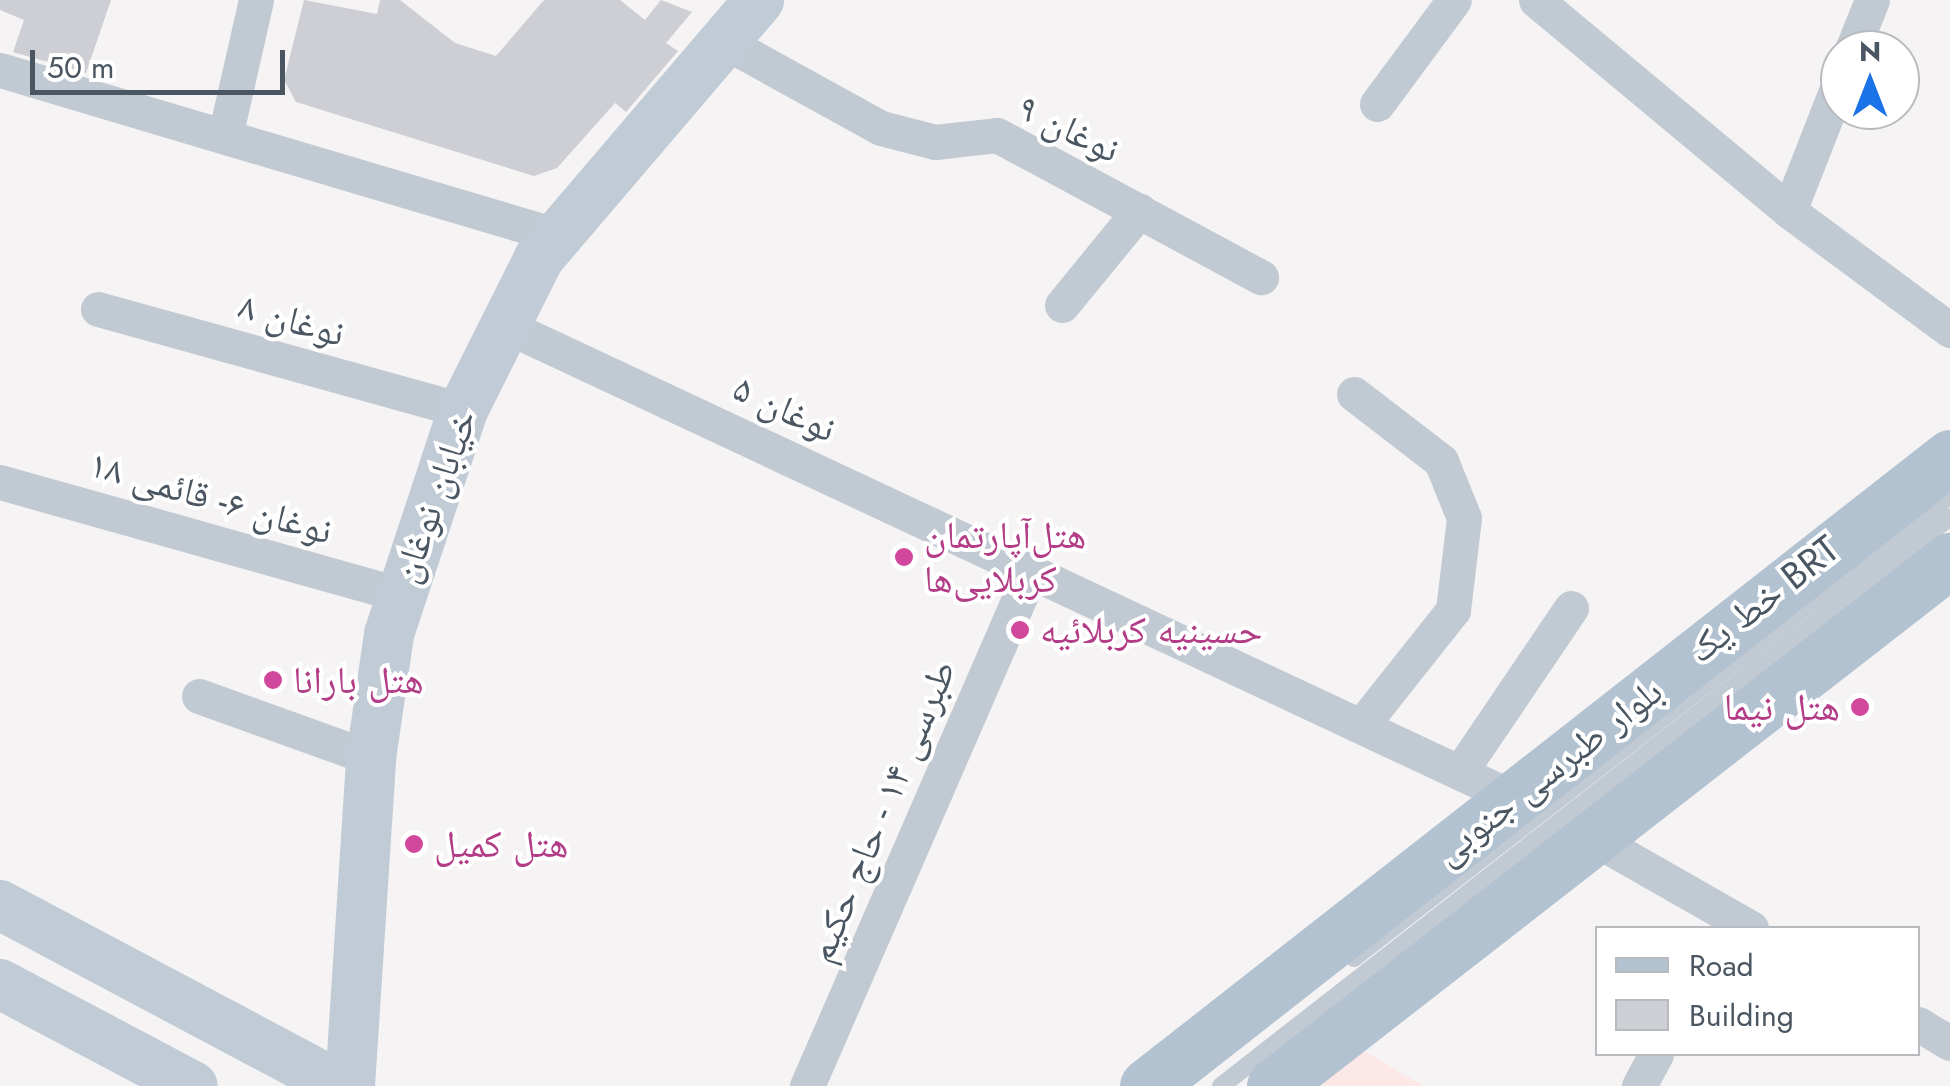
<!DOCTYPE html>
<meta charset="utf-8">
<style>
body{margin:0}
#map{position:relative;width:1950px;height:1086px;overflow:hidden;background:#f5f3f3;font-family:Jost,"Noto Naskh Arabic",sans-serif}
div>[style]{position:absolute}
.medical>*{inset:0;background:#fce8e6}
.building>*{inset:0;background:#cdcfd5}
.lane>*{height:18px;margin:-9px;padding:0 9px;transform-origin:9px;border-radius:9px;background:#c1cad2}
.street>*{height:35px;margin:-17.5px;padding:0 17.5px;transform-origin:17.5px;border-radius:17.5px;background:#c1cad2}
.secondary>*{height:50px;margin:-25px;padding:0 25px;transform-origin:25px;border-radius:25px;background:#c1cbd6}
.primary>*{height:55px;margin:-27.5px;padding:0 27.5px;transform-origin:27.5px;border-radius:27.5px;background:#b3c2d1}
.dots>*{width:28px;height:28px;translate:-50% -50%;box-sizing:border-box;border:5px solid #fff;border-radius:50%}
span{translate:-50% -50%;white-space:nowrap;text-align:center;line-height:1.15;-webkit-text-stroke:8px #fff;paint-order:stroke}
.street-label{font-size:38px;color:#4a5661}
.hotel-label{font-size:38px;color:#b23c85}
.left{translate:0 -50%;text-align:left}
.right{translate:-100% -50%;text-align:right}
.legend{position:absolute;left:1595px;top:926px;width:325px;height:130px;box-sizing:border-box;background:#fff;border:2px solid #b7bbc0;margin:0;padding:12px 18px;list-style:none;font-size:30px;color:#4a5661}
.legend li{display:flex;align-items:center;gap:20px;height:50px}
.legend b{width:50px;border:2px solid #b7bbc0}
.north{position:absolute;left:1820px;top:30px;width:100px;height:100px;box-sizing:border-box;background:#fff;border:2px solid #b7bbc0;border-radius:50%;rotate:0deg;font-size:28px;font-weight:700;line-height:40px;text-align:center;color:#4a5661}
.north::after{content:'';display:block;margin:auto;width:35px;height:45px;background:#1a73e8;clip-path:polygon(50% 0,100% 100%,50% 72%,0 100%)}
.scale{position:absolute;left:30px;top:50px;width:255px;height:45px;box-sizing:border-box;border:5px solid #4a5661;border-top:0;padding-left:12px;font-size:30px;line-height:35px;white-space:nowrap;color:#4a5661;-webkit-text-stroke:8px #fff;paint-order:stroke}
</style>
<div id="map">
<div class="medical">
<div style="clip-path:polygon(1359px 1048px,1423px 1086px,1309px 1086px)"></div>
</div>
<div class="building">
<div style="clip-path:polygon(0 0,111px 0,86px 73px,13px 52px,24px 20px,0 10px)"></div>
<div style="clip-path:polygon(304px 0,377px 14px,380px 0,400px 0,455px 43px,496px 56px,544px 0,620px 0,645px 20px,661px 0,692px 12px,666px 43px,678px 51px,626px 112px,615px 103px,557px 168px,534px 176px,296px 102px,284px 80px)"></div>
</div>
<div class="lane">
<div style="left:1354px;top:958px;width:755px;rotate:-37.84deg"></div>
<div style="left:1221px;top:1086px;width:925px;rotate:-37.97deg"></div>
</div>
<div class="street">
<div style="left:1536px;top:0;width:329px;rotate:39.8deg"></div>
<div style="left:1789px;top:211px;width:200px;rotate:36.5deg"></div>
<div style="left:725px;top:42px;width:178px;rotate:28.9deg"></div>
<div style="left:881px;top:128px;width:56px;rotate:14.5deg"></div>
<div style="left:935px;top:142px;width:62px;rotate:-6.4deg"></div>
<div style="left:997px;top:135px;width:300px;rotate:28.3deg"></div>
<div style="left:1852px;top:50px;width:54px;rotate:-68.2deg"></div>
<div style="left:0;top:70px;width:583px;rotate:16.54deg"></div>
<div style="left:1377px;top:104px;width:129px;rotate:-53.5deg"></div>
<div style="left:226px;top:132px;width:135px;rotate:-77.2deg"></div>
<div style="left:1789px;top:211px;width:140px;rotate:-68.6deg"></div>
<div style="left:1062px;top:305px;width:122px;rotate:-50.7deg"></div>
<div style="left:98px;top:309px;width:379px;rotate:15.5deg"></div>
<div style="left:502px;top:324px;width:1118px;rotate:25.1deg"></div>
<div style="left:1354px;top:394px;width:110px;rotate:37.6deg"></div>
<div style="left:1441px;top:461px;width:61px;rotate:68deg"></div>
<div style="left:1464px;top:518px;width:93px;rotate:96.8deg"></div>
<div style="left:1453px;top:610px;width:147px;rotate:128.4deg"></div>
<div style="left:0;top:482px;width:413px;rotate:15.7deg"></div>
<div style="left:199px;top:696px;width:183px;rotate:19.8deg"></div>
<div style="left:1460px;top:772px;width:198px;rotate:-55.9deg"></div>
<div style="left:1593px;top:838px;width:182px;rotate:29.7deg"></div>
<div style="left:1918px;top:1024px;width:37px;rotate:31deg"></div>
<div style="left:807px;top:1086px;width:564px;rotate:-66.48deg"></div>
<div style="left:1639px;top:1086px;width:36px;rotate:-62deg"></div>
</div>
<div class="secondary">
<div style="left:0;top:905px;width:385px;rotate:28deg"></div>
<div style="left:0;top:984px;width:218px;rotate:27.9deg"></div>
<div style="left:350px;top:1086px;width:329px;rotate:-86.3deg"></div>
<div style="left:371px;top:758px;width:125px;rotate:-81.7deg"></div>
<div style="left:389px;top:634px;width:236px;rotate:-71.7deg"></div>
<div style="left:463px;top:410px;width:170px;rotate:-63.4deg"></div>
<div style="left:539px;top:258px;width:339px;rotate:-49.5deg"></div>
</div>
<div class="primary">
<div style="left:1147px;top:1086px;width:1020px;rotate:-38.07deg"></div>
<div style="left:1274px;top:1086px;width:857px;rotate:-37.89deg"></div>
</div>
<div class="dots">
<div style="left:904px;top:557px;background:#d1479c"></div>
<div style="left:1020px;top:630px;background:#d1479c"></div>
<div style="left:273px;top:680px;background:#d1479c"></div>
<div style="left:1860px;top:707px;background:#d1479c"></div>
<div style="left:414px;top:844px;background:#d1479c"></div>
</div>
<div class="street-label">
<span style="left:1069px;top:128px;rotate:26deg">نوغان ۹</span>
<span style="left:292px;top:319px;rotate:16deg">نوغان ۸</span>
<span style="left:785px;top:408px;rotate:25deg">نوغان ۵</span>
<span style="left:434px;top:496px;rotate:-70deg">خیابان نوغان</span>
<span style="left:211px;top:497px;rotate:16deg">نوغان ۶- قائمی ۱۸</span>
<span style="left:1763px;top:599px;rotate:-38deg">خط یک BRT</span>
<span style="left:1548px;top:771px;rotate:-38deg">بلوار طبرسی جنوبی</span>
<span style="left:881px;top:811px;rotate:-67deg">طبرسی ۱۴ - حاج حکیم</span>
</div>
<div class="hotel-label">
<span class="left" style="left:924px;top:557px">هتل‌آپارتمان<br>کربلایی‌ها</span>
<span class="left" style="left:1040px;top:630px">حسینیه کربلائیه</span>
<span class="left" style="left:293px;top:680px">هتل بارانا</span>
<span class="right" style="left:1840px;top:707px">هتل نیما</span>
<span class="left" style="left:434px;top:844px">هتل کمیل</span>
</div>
<ul class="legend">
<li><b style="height:12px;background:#b3c2d1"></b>Road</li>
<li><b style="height:28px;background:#cdcfd5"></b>Building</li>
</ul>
<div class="north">N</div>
<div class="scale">50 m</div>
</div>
